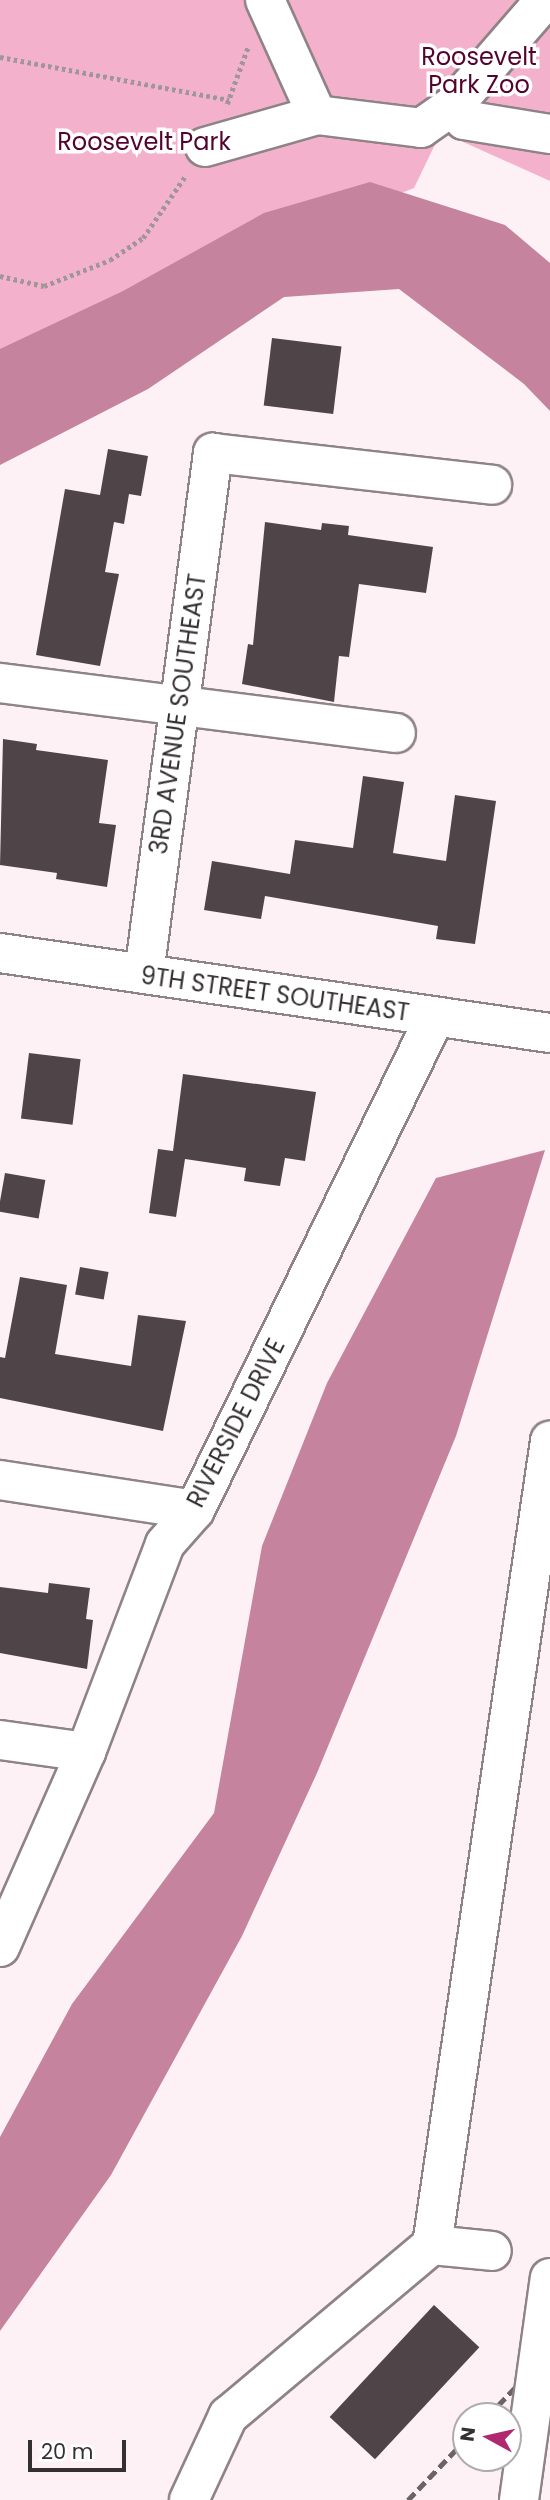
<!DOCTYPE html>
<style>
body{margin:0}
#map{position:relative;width:550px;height:2500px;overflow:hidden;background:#fef1f5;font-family:Poppins,sans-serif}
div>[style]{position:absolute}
.green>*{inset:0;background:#f4b1cb}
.water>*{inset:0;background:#c5839d}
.building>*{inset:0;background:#4f4549;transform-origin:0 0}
.path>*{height:4.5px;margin-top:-2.25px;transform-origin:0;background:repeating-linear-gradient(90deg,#9e9698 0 3.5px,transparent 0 7px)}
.roads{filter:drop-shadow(2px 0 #8e8387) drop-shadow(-2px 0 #8e8387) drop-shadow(0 2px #8e8387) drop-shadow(0 -2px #8e8387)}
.minor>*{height:38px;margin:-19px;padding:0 19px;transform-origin:19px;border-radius:19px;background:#fff}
.rail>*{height:5px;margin-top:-2.5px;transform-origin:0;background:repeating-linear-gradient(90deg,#6b6466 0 10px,transparent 0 15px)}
.bridges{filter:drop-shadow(2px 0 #8e8387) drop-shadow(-2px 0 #8e8387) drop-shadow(0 2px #8e8387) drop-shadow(0 -2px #8e8387)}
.major-bridge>*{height:38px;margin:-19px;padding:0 19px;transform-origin:19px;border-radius:19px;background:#fff}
span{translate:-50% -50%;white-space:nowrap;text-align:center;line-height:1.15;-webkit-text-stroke:7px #fff;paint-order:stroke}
.park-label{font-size:24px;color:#540330}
.street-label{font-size:24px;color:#343031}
.north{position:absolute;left:452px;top:2402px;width:70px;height:70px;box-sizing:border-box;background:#fff;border:2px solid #aeacad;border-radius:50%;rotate:278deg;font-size:19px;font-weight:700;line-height:28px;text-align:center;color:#343031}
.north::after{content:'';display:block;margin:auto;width:24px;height:32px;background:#b0296e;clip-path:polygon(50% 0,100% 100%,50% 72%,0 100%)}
.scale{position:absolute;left:28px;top:2440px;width:98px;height:32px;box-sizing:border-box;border:4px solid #343031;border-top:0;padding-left:9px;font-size:21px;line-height:24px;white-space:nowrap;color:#343031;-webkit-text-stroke:5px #fff;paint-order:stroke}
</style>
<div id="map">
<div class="green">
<div style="clip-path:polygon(0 0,550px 0,550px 181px,441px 132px,414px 188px,0 351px)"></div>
</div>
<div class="water">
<div style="clip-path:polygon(370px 182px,505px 225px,550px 263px,550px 411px,524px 384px,399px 289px,284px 297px,148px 389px,0 465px,0 349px,123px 291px,264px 213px)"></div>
<div style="clip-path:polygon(545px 1150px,456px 1436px,317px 1773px,242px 1936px,111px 2175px,0 2331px,0 2137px,72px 2004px,214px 1813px,262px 1546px,327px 1383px,436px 1178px)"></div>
</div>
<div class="building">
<div style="left:272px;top:338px;width:70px;height:68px;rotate:7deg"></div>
<div style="clip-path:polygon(108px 449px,148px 456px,141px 496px,129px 494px,124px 524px,114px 522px,105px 572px,119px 574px,100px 666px,36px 655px,65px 489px,100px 495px)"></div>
<div style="clip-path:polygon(265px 522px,321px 530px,322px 523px,349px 526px,348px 535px,433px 547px,426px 593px,359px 584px,349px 657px,339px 656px,334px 702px,242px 684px,248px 644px,253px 645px)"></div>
<div style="clip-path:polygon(3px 739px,37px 744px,36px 750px,108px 760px,99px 823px,116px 825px,107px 887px,56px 879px,57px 873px,0 865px)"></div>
<div style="clip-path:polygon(363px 776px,404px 782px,393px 853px,446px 861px,455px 795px,496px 801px,475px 944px,436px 939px,438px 926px,265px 896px,261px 919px,204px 910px,212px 861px,290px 874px,295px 840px,353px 848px)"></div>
<div style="left:29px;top:1053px;width:52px;height:66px;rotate:7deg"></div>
<div style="clip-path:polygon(183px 1074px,316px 1092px,305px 1161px,285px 1158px,280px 1186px,244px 1181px,246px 1168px,185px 1159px,176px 1217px,149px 1213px,158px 1149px,173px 1151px)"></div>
<div style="left:5px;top:1173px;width:41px;height:39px;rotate:10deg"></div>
<div style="left:80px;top:1267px;width:29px;height:28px;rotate:10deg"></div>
<div style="clip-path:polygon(20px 1277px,67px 1285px,55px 1354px,131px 1366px,138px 1315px,186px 1321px,163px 1431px,0 1398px,0 1357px,5px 1358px)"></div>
<div style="clip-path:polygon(49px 1583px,90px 1588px,86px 1619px,93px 1620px,87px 1669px,0 1653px,0 1587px,48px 1593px)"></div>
<div style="left:434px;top:2305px;width:62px;height:153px;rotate:43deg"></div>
</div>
<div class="path">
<div style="left:0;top:57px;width:233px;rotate:10.6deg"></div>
<div style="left:227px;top:104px;width:61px;rotate:-69.8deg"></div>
<div style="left:0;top:276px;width:45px;rotate:12.8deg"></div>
<div style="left:44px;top:286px;width:71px;rotate:-21.5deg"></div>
<div style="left:110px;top:260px;width:40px;rotate:-34deg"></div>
<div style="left:143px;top:238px;width:76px;rotate:-55.7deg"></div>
</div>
<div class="roads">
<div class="minor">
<div style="left:265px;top:0;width:126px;rotate:65.7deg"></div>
<div style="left:317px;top:115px;width:105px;rotate:7.1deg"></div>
<div style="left:421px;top:128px;width:40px;rotate:-34.9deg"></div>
<div style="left:545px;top:0;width:139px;rotate:130.9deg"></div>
<div style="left:454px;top:105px;width:18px;rotate:56deg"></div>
<div style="left:464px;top:120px;width:87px;rotate:9.2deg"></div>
<div style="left:205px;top:147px;width:116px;rotate:-15.9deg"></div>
<div style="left:0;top:683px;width:399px;rotate:7.2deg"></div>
<div style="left:0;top:953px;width:556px;rotate:8.28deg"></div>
<div style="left:144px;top:974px;width:526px;rotate:-82.46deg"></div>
<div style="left:213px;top:453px;width:281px;rotate:6.5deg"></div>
<div style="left:0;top:1480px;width:197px;rotate:8.7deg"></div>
<div style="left:0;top:1740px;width:87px;rotate:7.9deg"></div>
<div style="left:0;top:1947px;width:213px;rotate:-66.2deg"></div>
<div style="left:86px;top:1752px;width:222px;rotate:-69.2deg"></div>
<div style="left:165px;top:1544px;width:45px;rotate:-48.6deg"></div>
<div style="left:195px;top:1510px;width:548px;rotate:-64.04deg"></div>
<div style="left:432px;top:2245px;width:813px;rotate:-81.65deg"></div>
<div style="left:189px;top:2500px;width:93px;rotate:-65.1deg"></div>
<div style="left:228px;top:2416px;width:266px;rotate:-40deg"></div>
<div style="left:432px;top:2245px;width:60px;rotate:5.7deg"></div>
</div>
</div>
<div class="rail">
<div style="left:488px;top:2416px;width:90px;rotate:-46.4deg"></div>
<div style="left:408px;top:2500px;width:84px;rotate:-46.4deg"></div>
</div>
<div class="bridges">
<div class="major-bridge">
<div style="left:519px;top:2500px;width:224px;rotate:-82.1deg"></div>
</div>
</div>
<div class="park-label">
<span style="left:479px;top:71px">Roosevelt<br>Park Zoo</span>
<span style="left:144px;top:142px">Roosevelt Park</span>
</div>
<div class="street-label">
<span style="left:178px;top:714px;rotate:-82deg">3RD AVENUE SOUTHEAST</span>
<span style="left:275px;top:994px;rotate:8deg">9TH STREET SOUTHEAST</span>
<span style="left:236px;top:1423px;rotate:-63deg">RIVERSIDE DRIVE</span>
</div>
<div class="north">N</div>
<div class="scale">20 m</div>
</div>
